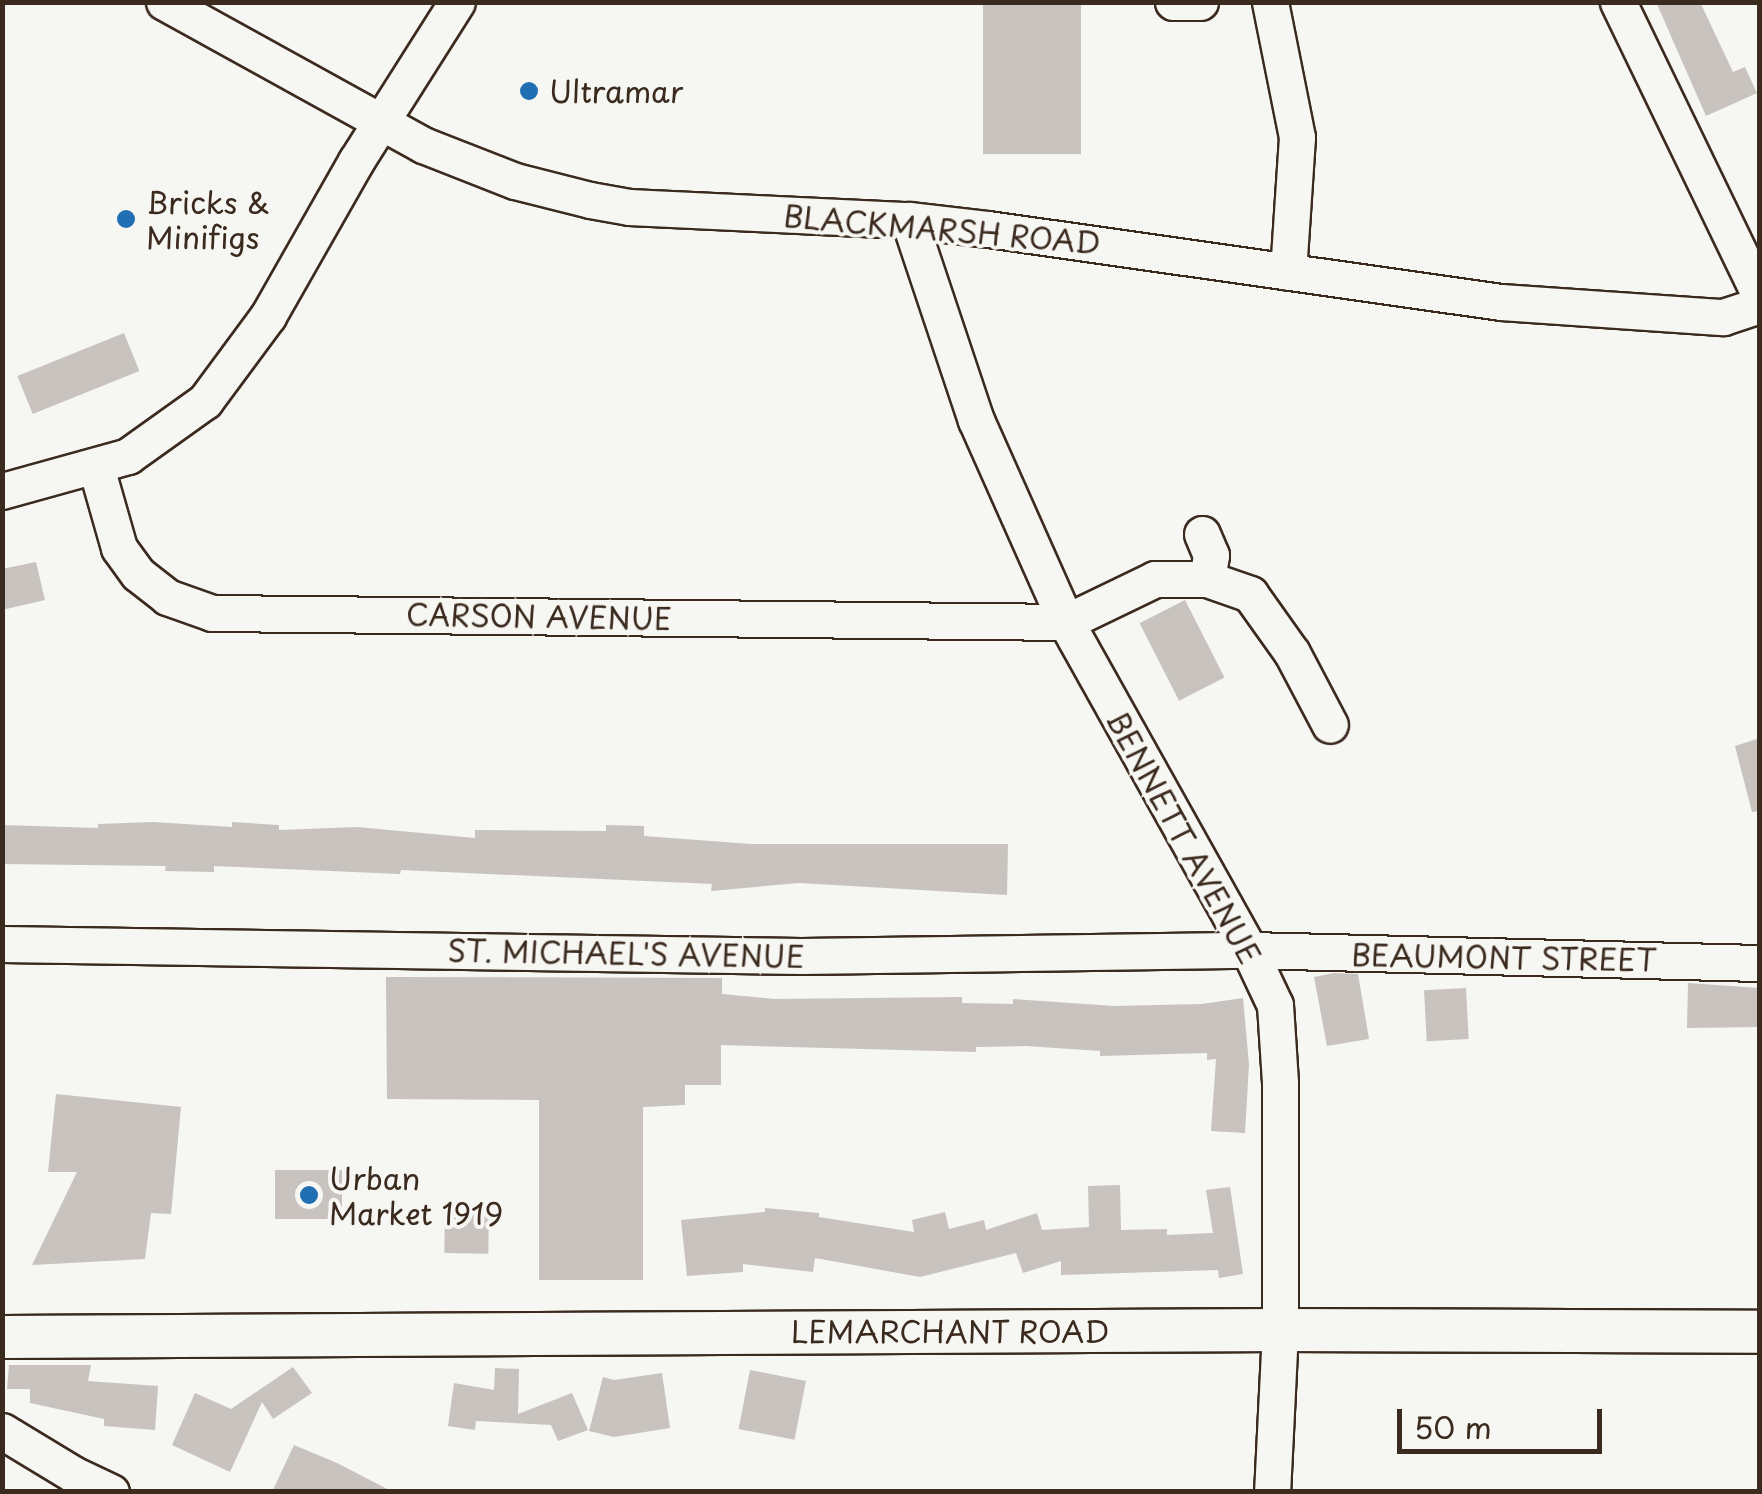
<!DOCTYPE html>
<style>
body{margin:0}
#map{position:relative;width:1762px;height:1494px;overflow:hidden;background:#f6f6f2;font-family:"Playpen Sans",sans-serif}
div>[style]{position:absolute}
.building>*{inset:0;background:#c8c3be;transform-origin:0 0}
.roads{filter:drop-shadow(2px 0 #3b2a1e) drop-shadow(-2px 0 #3b2a1e) drop-shadow(0 2px #3b2a1e) drop-shadow(0 -2px #3b2a1e)}
.minor>*{height:35px;margin:-17.5px;padding:0 17.5px;transform-origin:17.5px;border-radius:17.5px;background:#f6f6f2}
.major>*{height:42px;margin:-21px;padding:0 21px;transform-origin:21px;border-radius:21px;background:#f6f6f2}
.dots>*{width:28px;height:28px;translate:-50% -50%;box-sizing:border-box;border:5px solid #f6f6f2;border-radius:50%}
span{translate:-50% -50%;white-space:nowrap;text-align:center;line-height:1.15;-webkit-text-stroke:8px #f6f6f2;paint-order:stroke}
.poi-label{font-size:30px;color:#3b2a1e}
.left{translate:0 -50%;text-align:left}
.street-label{font-size:30px;color:#3b2a1e}
.frame{position:absolute;inset:0;border:5px solid #3b2a1e;pointer-events:none}
.scale{position:absolute;left:1397px;top:1409px;width:205px;height:45px;box-sizing:border-box;border:5px solid #3b2a1e;border-top:0;padding-left:12px;font-size:30px;line-height:35px;white-space:nowrap;color:#3b2a1e;-webkit-text-stroke:8px #f6f6f2;paint-order:stroke}
</style>
<div id="map">
<div class="building">
<div style="left:983px;top:2px;width:98px;height:152px"></div>
<div style="clip-path:polygon(1656px 2px,1700px 2px,1733px 72px,1745px 67px,1757px 93px,1706px 116px)"></div>
<div style="left:124px;top:333px;width:41px;height:115px;rotate:68deg"></div>
<div style="clip-path:polygon(36px 562px,45px 600px,2px 610px,2px 569px)"></div>
<div style="left:1185px;top:600px;width:87px;height:51px;rotate:63deg"></div>
<div style="clip-path:polygon(1760px 738px,1760px 811px,1752px 812px,1735px 746px)"></div>
<div style="clip-path:polygon(153px 822px,232px 827px,232px 822px,279px 825px,279px 830px,357px 827px,475px 838px,475px 830px,606px 831px,606px 825px,644px 826px,644px 836px,751px 844px,1008px 844px,1007px 895px,799px 883px,711px 891px,712px 884px,401px 870px,400px 874px,214px 866px,214px 872px,165px 871px,166px 866px,2px 864px,2px 825px,98px 828px,98px 824px)"></div>
<div style="clip-path:polygon(1334px 973px,1358px 974px,1369px 1039px,1327px 1046px,1314px 977px)"></div>
<div style="clip-path:polygon(386px 977px,722px 978px,722px 994px,774px 999px,962px 997px,962px 1003px,1013px 1004px,1013px 999px,1114px 1006px,1202px 1004px,1243px 998px,1249px 1064px,1245px 1133px,1211px 1131px,1216px 1059px,1207px 1060px,1207px 1053px,1100px 1056px,1100px 1051px,1026px 1046px,976px 1047px,976px 1052px,721px 1045px,721px 1085px,685px 1085px,685px 1105px,643px 1107px,643px 1280px,539px 1280px,539px 1100px,387px 1099px)"></div>
<div style="clip-path:polygon(1688px 983px,1760px 988px,1760px 1027px,1687px 1028px)"></div>
<div style="left:1466px;top:988px;width:51px;height:42px;rotate:87deg"></div>
<div style="clip-path:polygon(56px 1094px,181px 1107px,171px 1214px,151px 1213px,145px 1259px,32px 1265px,77px 1172px,48px 1172px)"></div>
<div style="left:275px;top:1170px;width:67px;height:49px"></div>
<div style="clip-path:polygon(1120px 1185px,1121px 1230px,1167px 1229px,1167px 1235px,1213px 1233px,1206px 1190px,1230px 1187px,1243px 1274px,1219px 1278px,1218px 1270px,1061px 1275px,1061px 1261px,1023px 1273px,1016px 1253px,920px 1277px,815px 1258px,813px 1272px,743px 1264px,743px 1272px,687px 1276px,681px 1220px,765px 1212px,765px 1208px,819px 1213px,819px 1217px,914px 1232px,912px 1220px,945px 1212px,949px 1229px,984px 1220px,986px 1230px,1037px 1213px,1042px 1230px,1089px 1227px,1088px 1186px)"></div>
<div style="left:445px;top:1213px;width:44px;height:40px;rotate:1deg"></div>
<div style="clip-path:polygon(9px 1365px,91px 1365px,88px 1381px,158px 1386px,155px 1430px,104px 1426px,104px 1419px,30px 1403px,30px 1389px,7px 1389px)"></div>
<div style="clip-path:polygon(293px 1367px,312px 1393px,273px 1419px,262px 1402px,230px 1472px,172px 1445px,195px 1393px,231px 1409px)"></div>
<div style="clip-path:polygon(495px 1368px,519px 1369px,518px 1414px,572px 1393px,588px 1430px,558px 1441px,551px 1425px,476px 1421px,475px 1430px,448px 1426px,454px 1383px,494px 1390px)"></div>
<div style="left:750px;top:1370px;width:57px;height:60px;rotate:11deg"></div>
<div style="clip-path:polygon(662px 1373px,670px 1428px,614px 1437px,589px 1431px,603px 1377px,614px 1380px)"></div>
<div style="clip-path:polygon(294px 1445px,337px 1463px,393px 1492px,272px 1492px)"></div>
</div>
<div class="roads">
<div class="minor">
<div style="left:164px;top:2px;width:296px;rotate:28.9deg"></div>
<div style="left:423px;top:145px;width:99px;rotate:21.4deg"></div>
<div style="left:515px;top:181px;width:77px;rotate:14.2deg"></div>
<div style="left:590px;top:200px;width:40px;rotate:10deg"></div>
<div style="left:629px;top:207px;width:280px;rotate:2.7deg"></div>
<div style="left:909px;top:220px;width:80px;rotate:6.5deg"></div>
<div style="left:988px;top:229px;width:518px;rotate:8.1deg"></div>
<div style="left:1501px;top:302px;width:223px;rotate:3.9deg"></div>
<div style="left:1723px;top:317px;width:39px;rotate:-18deg"></div>
<div style="left:1173px;top:2px;width:27px"></div>
<div style="left:1270px;top:2px;width:138px;rotate:78.7deg"></div>
<div style="left:1297px;top:137px;width:135px;rotate:93.8deg"></div>
<div style="left:1618px;top:2px;width:326px;rotate:64.2deg"></div>
<div style="left:909px;top:220px;width:211px;rotate:71.5deg"></div>
<div style="left:976px;top:420px;width:221px;rotate:66deg"></div>
<div style="left:1066px;top:622px;width:376px;rotate:60.8deg"></div>
<div style="left:1249px;top:950px;width:61px;rotate:64.7deg"></div>
<div style="left:1275px;top:1005px;width:78px;rotate:86.3deg"></div>
<div style="left:1280px;top:1083px;width:247px;rotate:90deg"></div>
<div style="left:1280px;top:1330px;width:162px;rotate:92.8deg"></div>
<div style="left:96px;top:467px;width:84px;rotate:74.1deg"></div>
<div style="left:119px;top:548px;width:32px;rotate:54deg"></div>
<div style="left:138px;top:574px;width:37px;rotate:38deg"></div>
<div style="left:167px;top:597px;width:48px;rotate:19.6deg"></div>
<div style="left:212px;top:613px;width:854px;rotate:0.6deg"></div>
<div style="left:1066px;top:622px;width:99px;rotate:-25.8deg"></div>
<div style="left:1155px;top:579px;width:52px"></div>
<div style="left:1207px;top:579px;width:46px;rotate:19.2deg"></div>
<div style="left:1250px;top:594px;width:72px;rotate:54.6deg"></div>
<div style="left:1292px;top:653px;width:81px;rotate:62.2deg"></div>
<div style="left:2px;top:491px;width:131px;rotate:-15.5deg"></div>
<div style="left:128px;top:456px;width:95px;rotate:-35.5deg"></div>
<div style="left:205px;top:401px;width:106px;rotate:-53.5deg"></div>
<div style="left:268px;top:316px;width:178px;rotate:-60.4deg"></div>
<div style="left:356px;top:161px;width:188px;rotate:-57.6deg"></div>
<div style="left:1202px;top:534px;width:23px;rotate:67deg"></div>
<div style="left:1211px;top:555px;width:24px;rotate:99deg"></div>
<div style="left:2px;top:944px;width:799px;rotate:0.86deg"></div>
<div style="left:801px;top:956px;width:448px;rotate:-0.8deg"></div>
<div style="left:1249px;top:950px;width:511px;rotate:1.46deg"></div>
<div style="left:2px;top:1431px;width:83px;rotate:31.2deg"></div>
<div style="left:73px;top:1474px;width:42px;rotate:25.3deg"></div>
</div>
<div class="major">
<div style="left:2px;top:1337px;width:1278px;rotate:-0.31deg"></div>
<div style="left:1280px;top:1330px;width:480px;rotate:0.2deg"></div>
</div>
</div>
<div class="dots">
<div style="left:529px;top:91px;background:#1f6fb2"></div>
<div style="left:126px;top:219px;background:#1f6fb2"></div>
<div style="left:309px;top:1195px;background:#1f6fb2"></div>
</div>
<div class="poi-label">
<span class="left" style="left:549px;top:91px">Ultramar</span>
<span class="left" style="left:146px;top:219px">Bricks &amp;<br>Minifigs</span>
<span class="left" style="left:329px;top:1195px">Urban<br>Market 1919</span>
</div>
<div class="street-label">
<span style="left:942px;top:229px;rotate:5deg">BLACKMARSH ROAD</span>
<span style="left:539px;top:616px;rotate:1deg">CARSON AVENUE</span>
<span style="left:1184px;top:837px;rotate:61deg">BENNETT AVENUE</span>
<span style="left:626px;top:953px;rotate:1deg">ST. MICHAEL'S AVENUE</span>
<span style="left:1504px;top:957px;rotate:1deg">BEAUMONT STREET</span>
<span style="left:950px;top:1331px">LEMARCHANT ROAD</span>
</div>
<div class="frame"></div>
<div class="scale">50 m</div>
</div>
